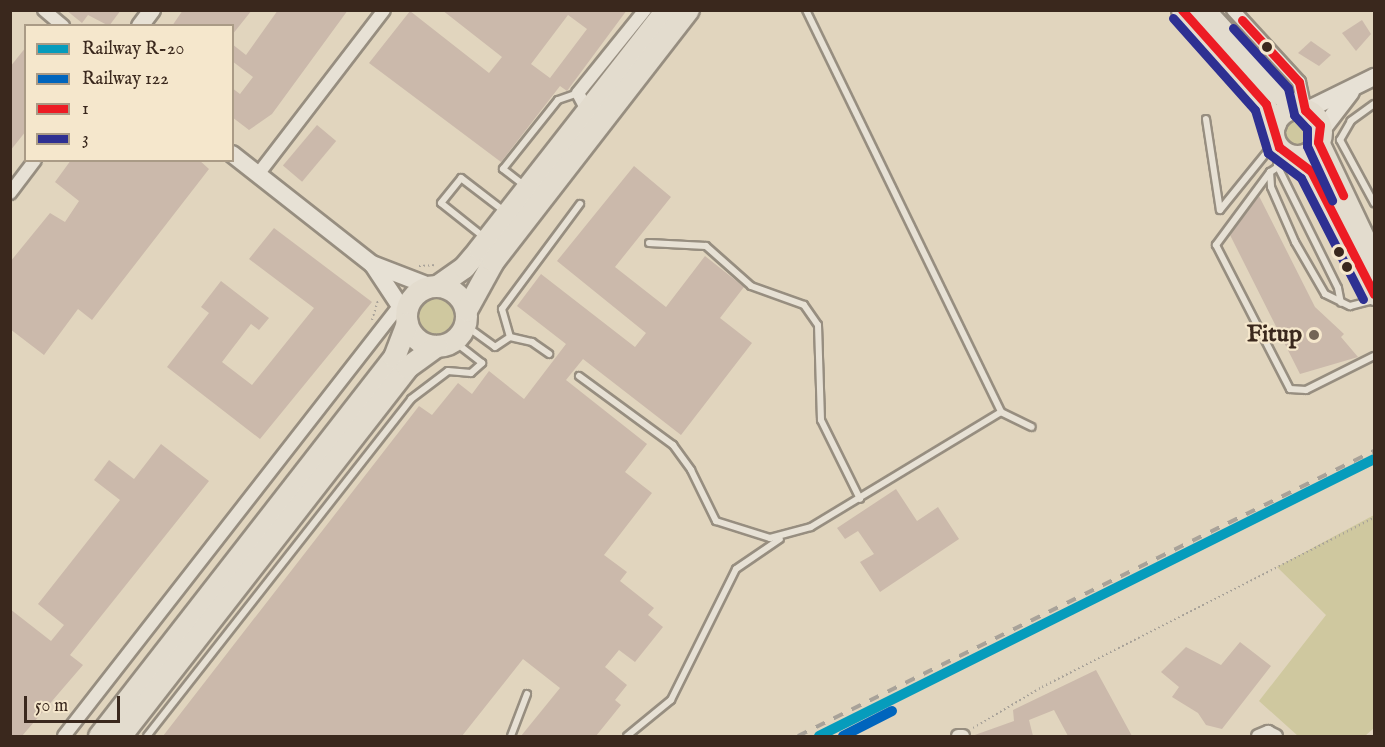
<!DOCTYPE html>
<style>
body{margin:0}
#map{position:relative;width:1385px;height:747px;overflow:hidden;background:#e1d5be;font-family:"IM FELL English",serif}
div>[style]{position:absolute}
.green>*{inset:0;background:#cfc89f}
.round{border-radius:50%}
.building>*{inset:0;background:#cbb9ab;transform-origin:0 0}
.path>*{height:2px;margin-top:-1px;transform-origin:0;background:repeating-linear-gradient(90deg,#a8a299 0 1.5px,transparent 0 4.5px)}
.roads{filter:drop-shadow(2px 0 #978e80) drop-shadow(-2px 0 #978e80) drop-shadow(0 2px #978e80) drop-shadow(0 -2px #978e80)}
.lane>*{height:6px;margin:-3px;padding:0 3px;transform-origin:3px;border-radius:3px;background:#e7e1d5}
.street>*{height:12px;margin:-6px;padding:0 6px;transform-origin:6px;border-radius:6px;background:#e7e1d5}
.secondary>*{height:16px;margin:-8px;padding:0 8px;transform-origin:8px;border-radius:8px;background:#e7e1d5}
.highway>*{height:21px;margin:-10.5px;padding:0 10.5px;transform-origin:10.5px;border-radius:10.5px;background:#e3dcce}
.highway>.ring{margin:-10.5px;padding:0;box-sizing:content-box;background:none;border:21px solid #e3dcce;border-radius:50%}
.rail>*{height:4px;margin-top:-2px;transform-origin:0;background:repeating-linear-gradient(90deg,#a8a299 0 10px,transparent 0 20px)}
.bus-1>*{height:9px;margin:-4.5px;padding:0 4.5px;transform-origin:4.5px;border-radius:4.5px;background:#ed1c24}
.bus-2>*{height:9px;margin:-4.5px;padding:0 4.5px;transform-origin:4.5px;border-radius:4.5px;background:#2e3092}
.rail-1>*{height:10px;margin:-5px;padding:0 5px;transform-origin:5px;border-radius:5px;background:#069cbc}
.rail-2>*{height:10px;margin:-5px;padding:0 5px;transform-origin:5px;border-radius:5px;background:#0065bd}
.dots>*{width:16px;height:16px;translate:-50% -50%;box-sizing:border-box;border:3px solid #f5e7cc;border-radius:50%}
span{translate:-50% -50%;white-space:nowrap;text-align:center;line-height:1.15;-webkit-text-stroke:4.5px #f5e7cc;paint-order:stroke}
.poi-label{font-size:24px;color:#3a281d;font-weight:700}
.right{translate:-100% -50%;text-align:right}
.frame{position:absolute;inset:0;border:12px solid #3a281d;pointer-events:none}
.legend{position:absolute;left:24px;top:24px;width:210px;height:138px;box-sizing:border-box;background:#f5e7cc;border:2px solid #aa9b86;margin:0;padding:8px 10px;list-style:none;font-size:18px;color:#3a281d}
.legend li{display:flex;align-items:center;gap:12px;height:30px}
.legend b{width:30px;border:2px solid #aa9b86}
.scale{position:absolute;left:24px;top:696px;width:96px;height:27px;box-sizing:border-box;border:3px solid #3a281d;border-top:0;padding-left:8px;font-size:18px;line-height:21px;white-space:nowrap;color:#3a281d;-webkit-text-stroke:4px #f5e7cc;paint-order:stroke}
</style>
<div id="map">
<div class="green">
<div class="round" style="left:1283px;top:119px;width:26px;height:26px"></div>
<div class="round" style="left:416px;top:295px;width:40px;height:40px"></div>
<div style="clip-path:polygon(1374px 515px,1374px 728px,1365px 736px,1298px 736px,1259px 701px,1326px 615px,1277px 567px)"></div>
</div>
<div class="building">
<div style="clip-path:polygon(66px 10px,121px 10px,109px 26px,88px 15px,82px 23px)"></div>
<div style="clip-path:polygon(183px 10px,252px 10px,232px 35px,232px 26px,172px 26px)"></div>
<div style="clip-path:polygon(278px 10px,348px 10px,272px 114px,249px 130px,232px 117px,232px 88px,240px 94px,253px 77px,232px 61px,232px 44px,246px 55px)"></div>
<div style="clip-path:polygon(evenodd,442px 10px,627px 10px,567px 91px,560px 86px,501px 162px,369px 63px,410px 11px,489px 73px,502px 57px,442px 10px,568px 15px,587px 29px,550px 78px,531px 64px,568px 15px)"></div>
<div style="clip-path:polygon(1362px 20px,1371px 34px,1356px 51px,1342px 33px)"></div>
<div style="clip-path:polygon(1311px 41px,1331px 55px,1319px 66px,1298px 53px)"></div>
<div style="clip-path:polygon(26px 47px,26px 131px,10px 151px,10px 67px)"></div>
<div style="left:317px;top:125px;width:25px;height:53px;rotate:40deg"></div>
<div style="clip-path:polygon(71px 160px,199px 160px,209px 169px,92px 320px,78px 309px,44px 355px,10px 329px,10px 262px,50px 213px,65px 222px,79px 201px,55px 182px)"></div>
<div style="clip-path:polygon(634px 166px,671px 197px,615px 267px,666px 307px,705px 256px,744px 287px,720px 318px,752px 343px,681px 435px,583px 359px,566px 380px,647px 444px,625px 472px,652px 493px,604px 555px,627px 572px,620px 581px,654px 608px,648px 615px,663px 627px,635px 662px,619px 650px,605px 667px,627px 685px,615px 700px,621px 705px,596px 736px,521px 736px,560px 688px,523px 659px,462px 736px,163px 736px,419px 406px,432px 415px,458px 383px,472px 394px,489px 371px,524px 399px,566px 344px,517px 306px,541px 274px,635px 347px,646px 333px,557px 261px)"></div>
<div style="clip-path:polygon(1259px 196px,1315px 307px,1344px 334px,1341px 337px,1358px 357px,1300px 374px,1230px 235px)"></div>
<div style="clip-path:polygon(274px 228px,372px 302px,260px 439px,167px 367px,209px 313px,201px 307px,221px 281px,269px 318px,259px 330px,251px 324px,222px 362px,252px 385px,314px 308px,249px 259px)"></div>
<div style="clip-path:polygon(161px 444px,209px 481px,70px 655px,83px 665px,22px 736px,10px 736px,10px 609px,51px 641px,64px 625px,38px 604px,120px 500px,94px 480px,109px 460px,134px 479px)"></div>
<div style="clip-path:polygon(896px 489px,917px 521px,938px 507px,959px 539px,880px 592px,860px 562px,874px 554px,858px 531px,845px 539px,837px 528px)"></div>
<div style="clip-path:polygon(1240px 642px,1271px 666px,1222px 729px,1206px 725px,1198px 713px,1172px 697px,1179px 687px,1161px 672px,1186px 647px,1221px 665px)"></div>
<div style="clip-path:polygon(1096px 670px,1132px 736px,1068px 736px,1054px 710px,1029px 720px,1033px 736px,972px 736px,1014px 721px,1013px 710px)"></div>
</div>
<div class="path">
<div style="left:419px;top:266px;width:18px;rotate:-3deg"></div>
<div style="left:372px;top:320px;width:21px;rotate:-73deg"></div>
<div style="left:973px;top:728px;width:80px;rotate:-30.7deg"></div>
<div style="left:1042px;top:687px;width:373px;rotate:-27deg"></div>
</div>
<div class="roads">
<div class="lane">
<div style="left:806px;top:10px;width:447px;rotate:64.1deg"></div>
<div style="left:1001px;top:412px;width:34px;rotate:26deg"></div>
<div style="left:1374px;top:104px;width:29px;rotate:144deg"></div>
<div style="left:1351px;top:121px;width:22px;rotate:120deg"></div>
<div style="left:1340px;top:140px;width:72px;rotate:61.6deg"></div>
<div style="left:1206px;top:119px;width:92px;rotate:81.3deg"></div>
<div style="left:1220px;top:210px;width:87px;rotate:-51deg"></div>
<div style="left:1294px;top:156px;width:29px;rotate:146deg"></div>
<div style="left:1270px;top:172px;width:91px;rotate:126.5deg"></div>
<div style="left:1216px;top:245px;width:162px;rotate:62.8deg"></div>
<div style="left:1290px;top:389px;width:16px;rotate:4deg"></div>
<div style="left:1306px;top:390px;width:76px;rotate:-26.6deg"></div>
<div style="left:1277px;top:165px;width:137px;rotate:63.6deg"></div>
<div style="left:1338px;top:288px;width:15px;rotate:79deg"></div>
<div style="left:1270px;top:172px;width:15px;rotate:86deg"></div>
<div style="left:1271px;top:187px;width:60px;rotate:66.4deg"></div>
<div style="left:1295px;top:242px;width:60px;rotate:60deg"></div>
<div style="left:1325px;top:294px;width:28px;rotate:26deg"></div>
<div style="left:1350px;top:306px;width:25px;rotate:-14deg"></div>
<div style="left:525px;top:186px;width:28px;rotate:-142deg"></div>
<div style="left:503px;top:169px;width:88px;rotate:-51.4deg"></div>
<div style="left:558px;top:100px;width:21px;rotate:-19deg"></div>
<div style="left:485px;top:238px;width:56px;rotate:-141.5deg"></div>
<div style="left:441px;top:203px;width:32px;rotate:-51deg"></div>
<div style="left:461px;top:178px;width:54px;rotate:37.5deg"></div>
<div style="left:649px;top:243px;width:57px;rotate:3deg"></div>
<div style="left:706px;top:246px;width:60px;rotate:41.6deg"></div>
<div style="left:751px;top:286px;width:56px;rotate:19.7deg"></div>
<div style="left:804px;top:305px;width:24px;rotate:55deg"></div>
<div style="left:818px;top:325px;width:95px;rotate:88.2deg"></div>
<div style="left:821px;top:420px;width:88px;rotate:63.7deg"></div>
<div style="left:465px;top:325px;width:37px;rotate:36deg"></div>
<div style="left:495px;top:347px;width:18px;rotate:-34deg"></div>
<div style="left:510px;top:337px;width:23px;rotate:13deg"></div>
<div style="left:532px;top:342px;width:21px;rotate:35deg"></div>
<div style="left:510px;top:337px;width:29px;rotate:-106deg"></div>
<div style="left:502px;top:309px;width:131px;rotate:-53.4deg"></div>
<div style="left:579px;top:376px;width:117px;rotate:36.3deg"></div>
<div style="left:673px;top:445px;width:31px;rotate:54deg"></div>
<div style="left:691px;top:470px;width:57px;rotate:63.9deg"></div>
<div style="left:716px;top:521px;width:57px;rotate:17.5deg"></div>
<div style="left:770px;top:538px;width:42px;rotate:-15deg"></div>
<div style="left:811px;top:527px;width:222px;rotate:-31.2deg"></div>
<div style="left:147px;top:736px;width:428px;rotate:-51.9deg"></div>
<div style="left:411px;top:399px;width:46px;rotate:-37.1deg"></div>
<div style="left:448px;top:371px;width:23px;rotate:5deg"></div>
<div style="left:471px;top:373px;width:15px;rotate:-42deg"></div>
<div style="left:482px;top:363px;width:36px;rotate:-142deg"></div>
<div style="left:511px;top:736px;width:45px;rotate:-69.1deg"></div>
<div style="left:627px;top:736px;width:57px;rotate:-39.3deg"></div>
<div style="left:671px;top:700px;width:146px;rotate:-63.6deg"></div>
<div style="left:736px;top:569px;width:53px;rotate:-34.3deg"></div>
</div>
<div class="street">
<div style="left:44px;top:10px;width:25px;rotate:40deg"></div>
<div style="left:1233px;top:10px;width:98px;rotate:47.5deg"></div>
<div style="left:1299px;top:82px;width:29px;rotate:78deg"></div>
<div style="left:587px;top:110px;width:19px;rotate:-118deg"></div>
<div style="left:578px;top:93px;width:107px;rotate:-51.1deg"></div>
<div style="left:259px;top:173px;width:205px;rotate:-52.5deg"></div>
<div style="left:10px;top:193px;width:41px;rotate:-52.9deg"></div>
<div style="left:64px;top:736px;width:546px;rotate:-52.06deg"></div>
<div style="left:400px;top:305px;width:15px;rotate:-32deg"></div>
<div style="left:958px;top:736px;width:5px"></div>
<div style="left:1258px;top:736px;width:11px;rotate:-22deg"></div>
<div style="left:1268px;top:732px;width:9px;rotate:27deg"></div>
</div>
<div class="secondary">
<div style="left:140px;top:26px;width:20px;rotate:-53deg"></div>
<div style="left:1307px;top:110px;width:75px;rotate:-26.2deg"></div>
<div style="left:1321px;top:131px;width:49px;rotate:-52.4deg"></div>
<div style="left:232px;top:154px;width:178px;rotate:38.2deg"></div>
<div style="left:372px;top:264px;width:61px;rotate:21.1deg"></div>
<div style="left:373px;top:265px;width:60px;rotate:56.6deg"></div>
</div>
<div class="highway">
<div style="left:1182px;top:10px;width:113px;rotate:47.5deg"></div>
<div style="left:1258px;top:93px;width:35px;rotate:61deg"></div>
<div style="left:1204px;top:10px;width:133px;rotate:47.4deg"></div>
<div class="ring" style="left:1273px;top:108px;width:27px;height:27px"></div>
<div style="left:1318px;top:142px;width:131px;rotate:64.6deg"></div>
<div style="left:1297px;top:156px;width:21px;rotate:47deg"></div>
<div style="left:1311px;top:171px;width:138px;rotate:62.9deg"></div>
<div class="ring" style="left:406px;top:286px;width:39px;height:39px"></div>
<div style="left:437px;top:286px;width:33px;rotate:-35deg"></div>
<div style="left:464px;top:267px;width:23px;rotate:-50deg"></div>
<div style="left:479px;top:249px;width:303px;rotate:-52deg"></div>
<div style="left:466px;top:310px;width:56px;rotate:-61.1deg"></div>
<div style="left:493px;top:261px;width:318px;rotate:-52.2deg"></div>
<div style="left:99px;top:736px;width:480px;rotate:-52.1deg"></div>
<div style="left:394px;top:357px;width:36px;rotate:-69deg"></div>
<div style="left:120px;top:736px;width:467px;rotate:-52.1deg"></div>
<div style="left:407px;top:367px;width:36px;rotate:-36deg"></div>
</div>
</div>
<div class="rail">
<div style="left:798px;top:736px;width:643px;rotate:-26.33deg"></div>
</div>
<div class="bus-1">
<div style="left:1182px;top:10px;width:126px;rotate:48.2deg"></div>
<div style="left:1266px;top:104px;width:45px;rotate:73.2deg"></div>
<div style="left:1279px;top:147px;width:40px;rotate:37deg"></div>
<div style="left:1311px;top:171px;width:138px;rotate:62.9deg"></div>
<div style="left:1242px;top:20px;width:84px;rotate:47.4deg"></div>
<div style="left:1299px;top:82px;width:29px;rotate:78deg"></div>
<div style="left:1305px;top:110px;width:21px;rotate:45deg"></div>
<div style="left:1320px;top:125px;width:17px;rotate:97deg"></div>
<div style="left:1318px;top:142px;width:59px;rotate:64.7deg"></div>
</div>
<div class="bus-2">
<div style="left:1173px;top:18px;width:123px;rotate:48.3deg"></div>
<div style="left:1255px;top:110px;width:45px;rotate:73.2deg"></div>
<div style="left:1268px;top:153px;width:41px;rotate:37.1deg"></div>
<div style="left:1301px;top:178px;width:136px;rotate:62.9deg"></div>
<div style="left:1233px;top:28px;width:81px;rotate:47.5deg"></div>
<div style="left:1288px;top:88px;width:28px;rotate:77deg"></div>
<div style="left:1294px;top:115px;width:19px;rotate:47deg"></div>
<div style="left:1307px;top:129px;width:17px;rotate:90deg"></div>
<div style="left:1307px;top:146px;width:60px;rotate:65.2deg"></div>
</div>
<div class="rail-1">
<div style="left:819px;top:736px;width:620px;rotate:-26.52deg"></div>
</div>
<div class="rail-2">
<div style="left:843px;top:736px;width:55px;rotate:-27deg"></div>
</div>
<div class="dots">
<div style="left:1267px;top:47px;background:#3a281d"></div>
<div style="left:1339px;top:252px;background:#3a281d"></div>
<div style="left:1347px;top:267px;background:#3a281d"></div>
<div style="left:1314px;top:335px;background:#746555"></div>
</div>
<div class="poi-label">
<span class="right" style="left:1302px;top:335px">Fitup</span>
</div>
<div class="frame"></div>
<ul class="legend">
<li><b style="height:8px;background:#069cbc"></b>Railway R-20</li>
<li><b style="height:8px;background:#0065bd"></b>Railway 122</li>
<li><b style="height:8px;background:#ed1c24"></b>1</li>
<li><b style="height:8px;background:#2e3092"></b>3</li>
</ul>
<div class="scale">50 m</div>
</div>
